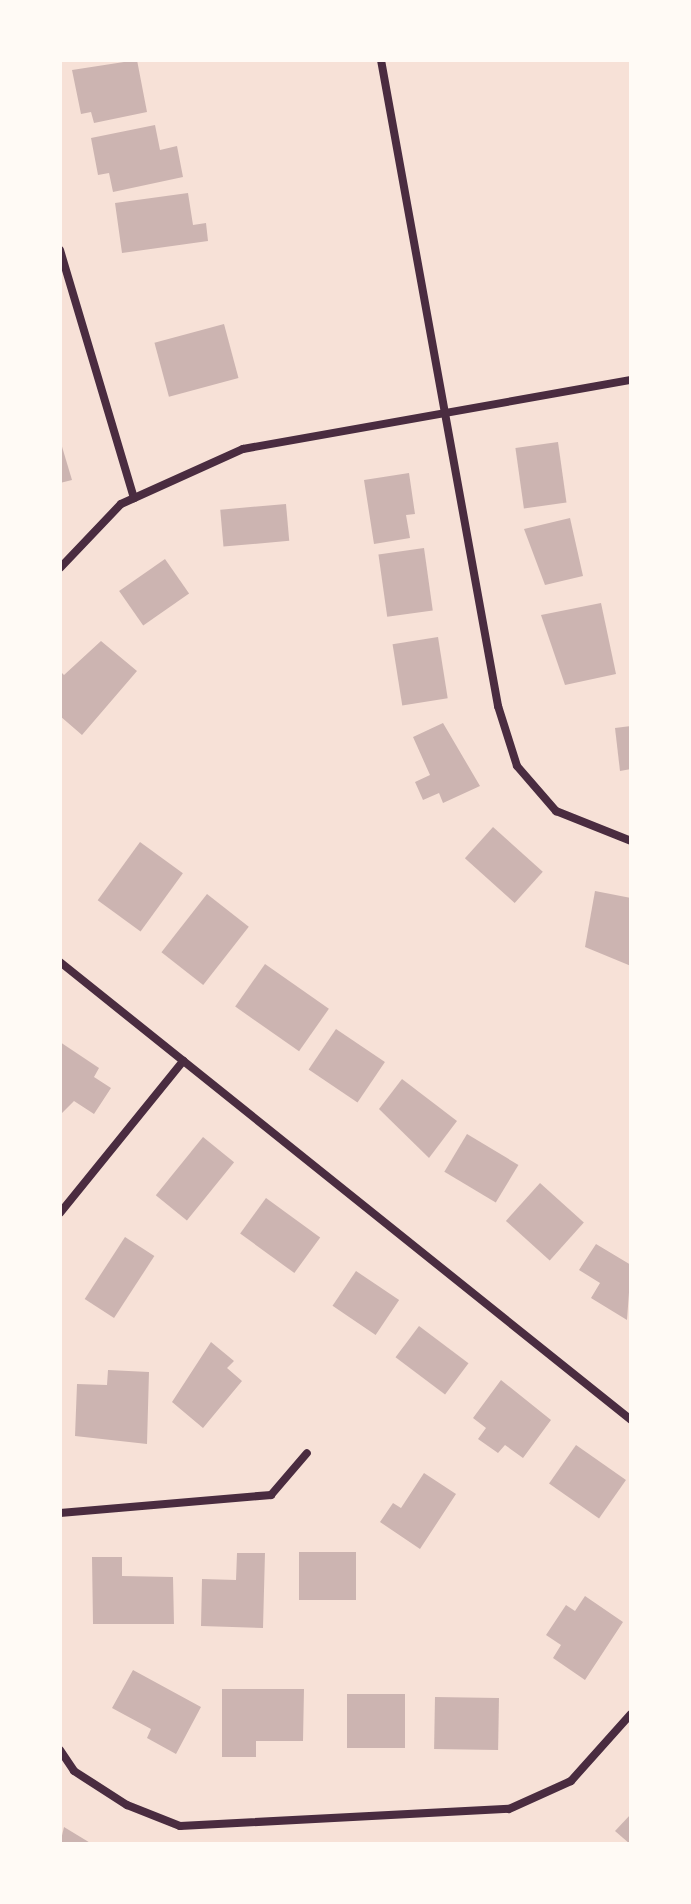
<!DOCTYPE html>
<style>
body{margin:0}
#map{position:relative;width:691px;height:1904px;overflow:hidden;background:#f7e1d7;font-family:"Roboto Condensed",sans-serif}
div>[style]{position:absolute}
.building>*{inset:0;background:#ccb4b1;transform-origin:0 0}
.minor>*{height:8px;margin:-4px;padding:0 4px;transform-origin:4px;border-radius:4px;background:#4a2c40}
span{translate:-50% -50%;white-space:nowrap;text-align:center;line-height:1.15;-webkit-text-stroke:8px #fffaf5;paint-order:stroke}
.frame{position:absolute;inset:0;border:62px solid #fffaf5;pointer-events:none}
</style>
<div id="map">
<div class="building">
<div style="clip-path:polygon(137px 60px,147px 112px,94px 123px,91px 112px,81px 114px,72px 70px)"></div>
<div style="clip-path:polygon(155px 125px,160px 150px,177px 146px,183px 177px,113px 192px,109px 173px,98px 175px,91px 138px)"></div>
<div style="clip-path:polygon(188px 193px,193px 225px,206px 223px,208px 241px,122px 253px,115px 203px)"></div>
<div style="left:224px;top:324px;width:56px;height:72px;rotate:75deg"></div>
<div style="clip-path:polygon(60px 440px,72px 480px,60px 483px)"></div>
<div style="left:558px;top:442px;width:61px;height:43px;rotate:82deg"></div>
<div style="clip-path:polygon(409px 473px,415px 514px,406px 515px,410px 538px,374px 544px,364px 480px)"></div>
<div style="left:286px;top:504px;width:37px;height:66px;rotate:85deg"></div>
<div style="clip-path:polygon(570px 518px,583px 576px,545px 585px,524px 529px)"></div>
<div style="left:424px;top:548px;width:63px;height:46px;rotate:82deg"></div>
<div style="left:165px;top:559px;width:42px;height:56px;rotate:55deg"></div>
<div style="clip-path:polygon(601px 603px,616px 674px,565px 685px,541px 615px)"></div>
<div style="left:438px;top:637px;width:62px;height:46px;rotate:81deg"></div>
<div style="clip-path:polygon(101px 641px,137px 671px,82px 735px,60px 716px,60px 671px,64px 675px)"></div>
<div style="clip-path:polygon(443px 723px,480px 786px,443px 803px,439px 793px,423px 800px,415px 782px,430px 775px,413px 737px)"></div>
<div style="clip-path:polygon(631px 726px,631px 769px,620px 771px,615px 728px)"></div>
<div style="left:493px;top:827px;width:67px;height:42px;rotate:42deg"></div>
<div style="left:140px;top:842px;width:53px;height:72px;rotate:36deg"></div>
<div style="clip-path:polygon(595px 891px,631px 898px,631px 966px,585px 947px)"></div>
<div style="left:207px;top:894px;width:53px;height:74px;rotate:38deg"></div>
<div style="left:265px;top:964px;width:78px;height:52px;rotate:35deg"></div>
<div style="left:336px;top:1029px;width:59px;height:49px;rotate:34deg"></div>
<div style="clip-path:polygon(60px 1042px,99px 1068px,94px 1077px,111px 1088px,94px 1114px,74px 1101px,60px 1115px)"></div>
<div style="clip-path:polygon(402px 1079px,457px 1121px,429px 1158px,379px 1109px)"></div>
<div style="left:467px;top:1134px;width:60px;height:44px;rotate:31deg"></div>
<div style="left:203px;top:1137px;width:40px;height:75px;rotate:39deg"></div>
<div style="left:540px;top:1183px;width:59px;height:51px;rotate:42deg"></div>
<div style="left:266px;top:1198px;width:67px;height:44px;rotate:36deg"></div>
<div style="left:125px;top:1237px;width:35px;height:74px;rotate:33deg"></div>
<div style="clip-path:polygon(596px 1244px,631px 1265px,627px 1320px,591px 1298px,600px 1283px,579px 1270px)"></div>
<div style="left:356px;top:1271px;width:52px;height:42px;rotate:34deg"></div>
<div style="left:419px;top:1326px;width:62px;height:39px;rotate:37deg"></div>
<div style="clip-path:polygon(211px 1342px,234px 1361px,227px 1368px,242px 1381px,203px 1428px,172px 1402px)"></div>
<div style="clip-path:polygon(108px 1370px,149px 1372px,147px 1444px,75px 1436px,77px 1384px,107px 1385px)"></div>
<div style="clip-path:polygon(501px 1380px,551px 1420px,523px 1458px,505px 1445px,498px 1453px,478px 1439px,486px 1428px,473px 1418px)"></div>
<div style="left:576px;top:1445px;width:61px;height:47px;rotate:35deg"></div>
<div style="clip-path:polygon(424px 1473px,456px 1494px,420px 1549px,380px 1522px,393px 1503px,401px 1508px)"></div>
<div style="left:356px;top:1552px;width:48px;height:57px;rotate:90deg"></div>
<div style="clip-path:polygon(237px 1553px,265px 1553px,263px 1628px,201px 1626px,202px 1579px,236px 1580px)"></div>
<div style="clip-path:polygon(92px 1557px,122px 1557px,122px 1576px,173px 1577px,174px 1624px,93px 1624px)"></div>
<div style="clip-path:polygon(585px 1596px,623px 1622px,585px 1680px,553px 1658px,561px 1645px,546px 1635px,566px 1605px,575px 1611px)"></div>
<div style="clip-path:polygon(133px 1670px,201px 1707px,176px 1754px,147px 1738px,151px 1729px,112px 1708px)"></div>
<div style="clip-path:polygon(222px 1689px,304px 1689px,303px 1741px,256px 1741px,256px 1757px,222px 1757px)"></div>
<div style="left:347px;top:1694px;width:58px;height:54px"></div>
<div style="left:435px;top:1697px;width:64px;height:52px;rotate:1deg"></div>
<div style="clip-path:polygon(631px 1814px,631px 1844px,630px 1844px,615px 1831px)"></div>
<div style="clip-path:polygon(64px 1827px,92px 1844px,60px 1844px)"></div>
</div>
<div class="minor">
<div style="left:381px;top:60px;width:657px;rotate:79.73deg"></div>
<div style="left:498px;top:706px;width:63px;rotate:72.4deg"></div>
<div style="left:517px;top:766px;width:60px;rotate:49.1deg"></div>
<div style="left:556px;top:811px;width:81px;rotate:21.8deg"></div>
<div style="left:60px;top:250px;width:259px;rotate:73.4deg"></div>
<div style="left:60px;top:568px;width:88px;rotate:-46.4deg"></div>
<div style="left:121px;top:504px;width:134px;rotate:-24.3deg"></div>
<div style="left:243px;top:449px;width:394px;rotate:-10.1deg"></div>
<div style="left:60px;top:962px;width:732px;rotate:38.73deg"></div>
<div style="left:60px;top:1213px;width:196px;rotate:-51deg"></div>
<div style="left:60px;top:1513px;width:212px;rotate:-4.9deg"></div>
<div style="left:271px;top:1495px;width:55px;rotate:-49.4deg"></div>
<div style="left:60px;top:1750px;width:25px;rotate:56deg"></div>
<div style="left:74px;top:1771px;width:63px;rotate:32.7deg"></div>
<div style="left:127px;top:1805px;width:57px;rotate:21.6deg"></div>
<div style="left:180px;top:1826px;width:329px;rotate:-3deg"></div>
<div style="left:509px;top:1809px;width:68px;rotate:-24.3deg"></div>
<div style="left:571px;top:1781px;width:90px;rotate:-48.2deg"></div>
</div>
<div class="frame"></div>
</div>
